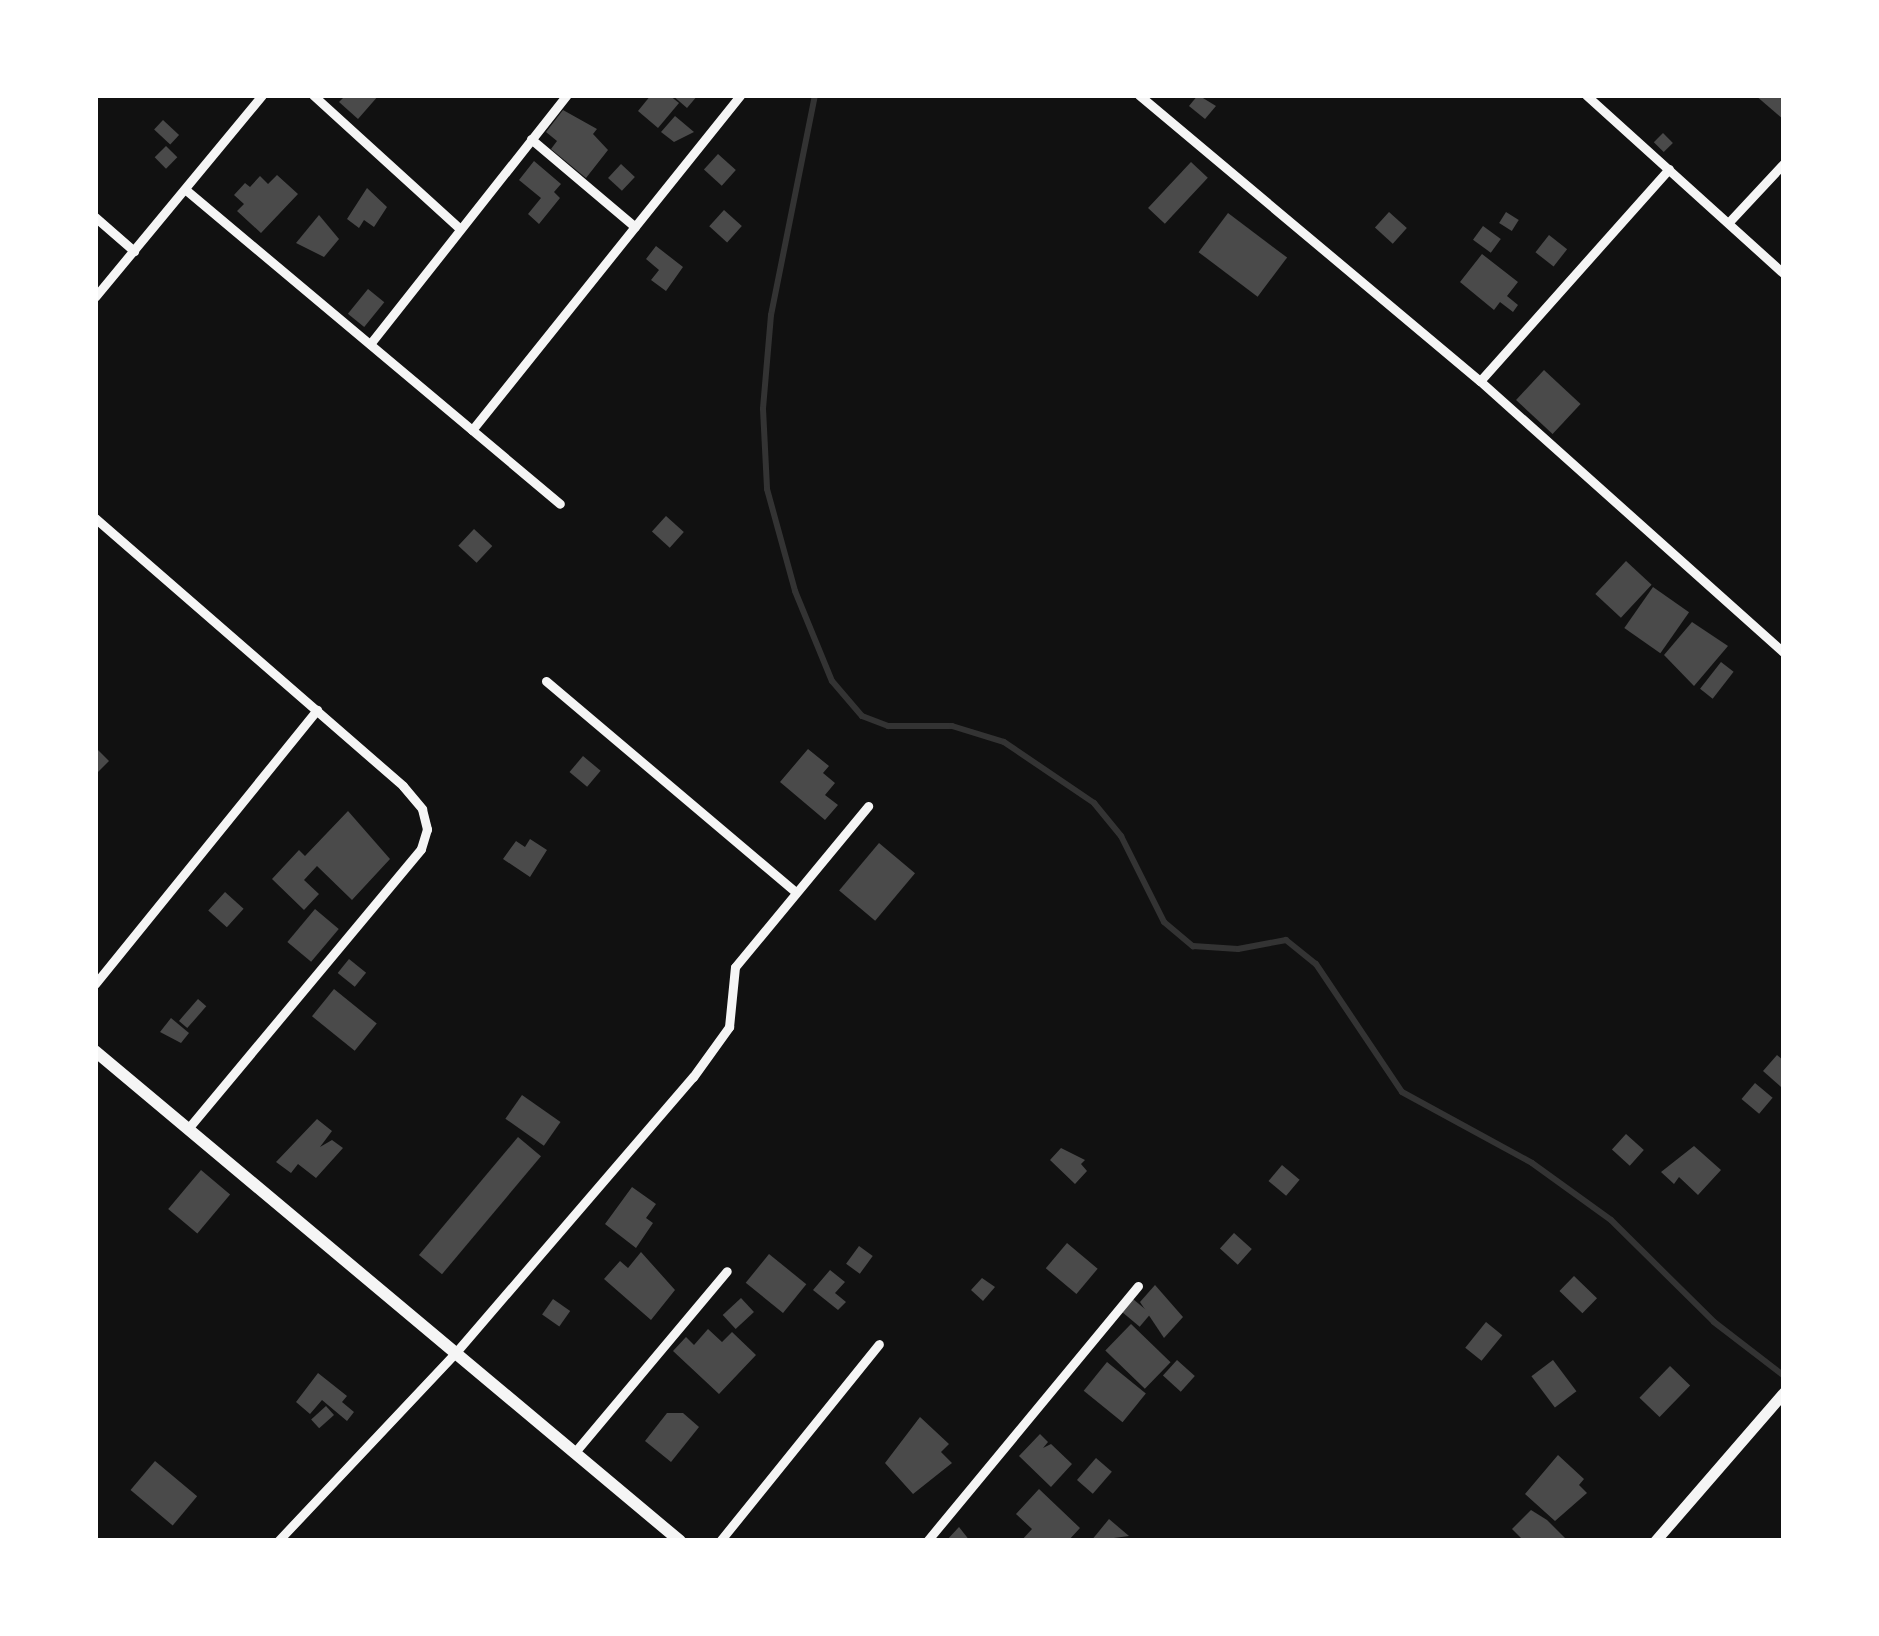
<!DOCTYPE html>
<style>
body{margin:0}
#map{position:relative;width:1879px;height:1636px;overflow:hidden;background:#111;font-family:"Nunito Sans",sans-serif}
div>[style]{position:absolute}
.stream>*{height:6px;margin:-3px;padding:0 3px;transform-origin:3px;border-radius:3px;background:#333}
.building>*{inset:0;background:#4a4a4a;transform-origin:0 0}
.minor>*{height:9px;margin:-4.5px;padding:0 4.5px;transform-origin:4.5px;border-radius:4.5px;background:#f5f5f5}
.tertiary>*{height:11px;margin:-5.5px;padding:0 5.5px;transform-origin:5.5px;border-radius:5.5px;background:#f5f5f5}
.secondary>*{height:12px;margin:-6px;padding:0 6px;transform-origin:6px;border-radius:6px;background:#f5f5f5}
span{translate:-50% -50%;white-space:nowrap;text-align:center;line-height:1.15;-webkit-text-stroke:8px #fff;paint-order:stroke}
.frame{position:absolute;inset:0;border:98px solid #fff;pointer-events:none}
</style>
<div id="map">
<div class="stream">
<div style="left:815px;top:95px;width:224px;rotate:101.3deg"></div>
<div style="left:771px;top:315px;width:94px;rotate:94.9deg"></div>
<div style="left:763px;top:409px;width:80px;rotate:87.1deg"></div>
<div style="left:767px;top:489px;width:106px;rotate:74.6deg"></div>
<div style="left:795px;top:591px;width:97px;rotate:67.7deg"></div>
<div style="left:832px;top:681px;width:46px;rotate:49.4deg"></div>
<div style="left:862px;top:716px;width:28px;rotate:21deg"></div>
<div style="left:888px;top:726px;width:64px"></div>
<div style="left:952px;top:726px;width:54px;rotate:17.1deg"></div>
<div style="left:1004px;top:742px;width:109px;rotate:34.1deg"></div>
<div style="left:1094px;top:803px;width:43px;rotate:50.7deg"></div>
<div style="left:1121px;top:836px;width:96px;rotate:63.4deg"></div>
<div style="left:1164px;top:922px;width:38px;rotate:40deg"></div>
<div style="left:1193px;top:946px;width:45px;rotate:3.8deg"></div>
<div style="left:1238px;top:949px;width:49px;rotate:-10.6deg"></div>
<div style="left:1286px;top:940px;width:38px;rotate:39deg"></div>
<div style="left:1316px;top:964px;width:154px;rotate:56.1deg"></div>
<div style="left:1402px;top:1092px;width:148px;rotate:28.6deg"></div>
<div style="left:1532px;top:1163px;width:97px;rotate:35.8deg"></div>
<div style="left:1611px;top:1220px;width:145px;rotate:44.7deg"></div>
<div style="left:1714px;top:1322px;width:88px;rotate:37.6deg"></div>
</div>
<div class="building">
<div style="clip-path:polygon(346px 95px,379px 95px,358px 119px,339px 102px)"></div>
<div style="clip-path:polygon(651px 95px,669px 95px,679px 103px,658px 128px,638px 111px)"></div>
<div style="clip-path:polygon(672px 95px,698px 95px,687px 108px)"></div>
<div style="clip-path:polygon(1198px 95px,1216px 106px,1205px 119px,1189px 106px)"></div>
<div style="clip-path:polygon(1755px 95px,1784px 95px,1784px 120px)"></div>
<div style="clip-path:polygon(563px 110px,597px 129px,593px 134px,608px 150px,586px 178px,551px 149px,557px 141px,546px 132px)"></div>
<div style="clip-path:polygon(675px 116px,694px 132px,674px 142px,661px 132px)"></div>
<div style="left:163px;top:120px;width:22px;height:13px;rotate:43deg"></div>
<div style="left:1663px;top:133px;width:14px;height:13px;rotate:45deg"></div>
<div style="left:166px;top:146px;width:16px;height:16px;rotate:45deg"></div>
<div style="left:718px;top:154px;width:24px;height:21px;rotate:42deg"></div>
<div style="clip-path:polygon(534px 161px,561px 184px,554px 192px,560px 198px,539px 224px,528px 214px,541px 198px,519px 180px)"></div>
<div style="left:1191px;top:162px;width:23px;height:63px;rotate:43deg"></div>
<div style="left:621px;top:164px;width:19px;height:19px;rotate:43deg"></div>
<div style="clip-path:polygon(277px 175px,298px 194px,261px 233px,237px 211px,244px 204px,234px 195px,245px 183px,250px 187px,260px 176px,268px 184px)"></div>
<div style="clip-path:polygon(367px 188px,387px 207px,374px 227px,364px 220px,359px 228px,347px 219px)"></div>
<div style="left:724px;top:210px;width:24px;height:22px;rotate:42deg"></div>
<div style="left:1389px;top:212px;width:24px;height:21px;rotate:42deg"></div>
<div style="left:1506px;top:212px;width:15px;height:13px;rotate:32deg"></div>
<div style="left:1228px;top:213px;width:74px;height:49px;rotate:37deg"></div>
<div style="clip-path:polygon(319px 215px,339px 239px,324px 257px,296px 243px)"></div>
<div style="left:1483px;top:226px;width:22px;height:17px;rotate:36deg"></div>
<div style="left:1549px;top:235px;width:23px;height:22px;rotate:38deg"></div>
<div style="clip-path:polygon(656px 246px,683px 267px,666px 291px,651px 280px,659px 270px,646px 259px)"></div>
<div style="clip-path:polygon(1482px 254px,1518px 282px,1507px 296px,1518px 305px,1513px 312px,1500px 302px,1494px 310px,1460px 282px)"></div>
<div style="left:368px;top:289px;width:21px;height:32px;rotate:39deg"></div>
<div style="left:1544px;top:370px;width:50px;height:41px;rotate:43deg"></div>
<div style="left:666px;top:516px;width:24px;height:21px;rotate:42deg"></div>
<div style="left:474px;top:529px;width:25px;height:23px;rotate:43deg"></div>
<div style="left:1626px;top:561px;width:35px;height:45px;rotate:43deg"></div>
<div style="left:1653px;top:587px;width:44px;height:50px;rotate:35deg"></div>
<div style="clip-path:polygon(1692px 622px,1728px 646px,1694px 686px,1664px 655px)"></div>
<div style="left:1721px;top:662px;width:16px;height:34px;rotate:38deg"></div>
<div style="clip-path:polygon(808px 749px,829px 766px,823px 773px,835px 783px,825px 795px,838px 805px,825px 820px,780px 782px)"></div>
<div style="clip-path:polygon(98px 750px,109px 761px,95px 775px,95px 753px)"></div>
<div style="left:583px;top:756px;width:23px;height:21px;rotate:40deg"></div>
<div style="clip-path:polygon(348px 811px,390px 859px,352px 900px,317px 866px,304px 880px,319px 894px,304px 910px,272px 879px,299px 850px,305px 856px)"></div>
<div style="clip-path:polygon(530px 839px,547px 850px,530px 877px,503px 859px,516px 841px,525px 847px)"></div>
<div style="left:879px;top:843px;width:47px;height:62px;rotate:40deg"></div>
<div style="left:225px;top:892px;width:25px;height:25px;rotate:42deg"></div>
<div style="left:315px;top:909px;width:31px;height:43px;rotate:40deg"></div>
<div style="left:349px;top:959px;width:22px;height:18px;rotate:39deg"></div>
<div style="left:334px;top:989px;width:55px;height:35px;rotate:39deg"></div>
<div style="left:198px;top:999px;width:11px;height:29px;rotate:41deg"></div>
<div style="clip-path:polygon(171px 1018px,189px 1033px,181px 1043px,160px 1032px)"></div>
<div style="clip-path:polygon(1777px 1055px,1784px 1061px,1781px 1087px,1763px 1071px)"></div>
<div style="left:1755px;top:1083px;width:23px;height:21px;rotate:40deg"></div>
<div style="left:522px;top:1095px;width:47px;height:29px;rotate:35deg"></div>
<div style="clip-path:polygon(317px 1119px,332px 1131px,320px 1147px,332px 1140px,343px 1148px,316px 1178px,298px 1164px,291px 1173px,276px 1162px)"></div>
<div style="left:1626px;top:1134px;width:24px;height:21px;rotate:42deg"></div>
<div style="left:518px;top:1137px;width:30px;height:154px;rotate:40deg"></div>
<div style="clip-path:polygon(1694px 1146px,1721px 1170px,1698px 1195px,1679px 1177px,1674px 1184px,1661px 1172px)"></div>
<div style="clip-path:polygon(1061px 1148px,1085px 1160px,1081px 1164px,1087px 1171px,1075px 1184px,1050px 1160px)"></div>
<div style="left:1282px;top:1165px;width:23px;height:21px;rotate:40deg"></div>
<div style="left:201px;top:1170px;width:38px;height:51px;rotate:40deg"></div>
<div style="clip-path:polygon(632px 1187px,656px 1204px,646px 1218px,653px 1223px,636px 1248px,605px 1224px)"></div>
<div style="left:1234px;top:1233px;width:24px;height:21px;rotate:42deg"></div>
<div style="left:1067px;top:1243px;width:40px;height:33px;rotate:40deg"></div>
<div style="left:859px;top:1246px;width:17px;height:22px;rotate:36deg"></div>
<div style="clip-path:polygon(641px 1252px,675px 1290px,651px 1320px,604px 1279px,620px 1261px,628px 1268px)"></div>
<div style="left:769px;top:1254px;width:48px;height:37px;rotate:39deg"></div>
<div style="clip-path:polygon(830px 1270px,845px 1282px,835px 1293px,846px 1302px,838px 1310px,813px 1290px)"></div>
<div style="left:1574px;top:1276px;width:32px;height:21px;rotate:44deg"></div>
<div style="clip-path:polygon(982px 1278px,995px 1287px,983px 1301px,971px 1290px)"></div>
<div style="clip-path:polygon(1155px 1285px,1183px 1317px,1164px 1338px,1140px 1302px)"></div>
<div style="left:741px;top:1298px;width:19px;height:25px;rotate:47deg"></div>
<div style="left:553px;top:1299px;width:21px;height:19px;rotate:35deg"></div>
<div style="left:1133px;top:1299px;width:23px;height:17px;rotate:40deg"></div>
<div style="left:1486px;top:1322px;width:21px;height:33px;rotate:39deg"></div>
<div style="left:1131px;top:1324px;width:55px;height:37px;rotate:44deg"></div>
<div style="clip-path:polygon(708px 1329px,722px 1342px,732px 1332px,756px 1355px,719px 1394px,673px 1351px,686px 1337px,694px 1345px)"></div>
<div style="left:1177px;top:1360px;width:24px;height:21px;rotate:42deg"></div>
<div style="left:1553px;top:1360px;width:39px;height:27px;rotate:53deg"></div>
<div style="left:1107px;top:1362px;width:50px;height:37px;rotate:39deg"></div>
<div style="left:1670px;top:1366px;width:28px;height:44px;rotate:44deg"></div>
<div style="clip-path:polygon(318px 1373px,347px 1396px,342px 1402px,354px 1412px,347px 1421px,322px 1400px,310px 1414px,296px 1402px)"></div>
<div style="left:326px;top:1406px;width:12px;height:20px;rotate:48deg"></div>
<div style="clip-path:polygon(667px 1413px,683px 1413px,699px 1427px,671px 1462px,645px 1441px)"></div>
<div style="clip-path:polygon(920px 1417px,949px 1444px,941px 1452px,952px 1463px,913px 1494px,885px 1463px)"></div>
<div style="clip-path:polygon(1040px 1434px,1048px 1442px,1043px 1448px,1051px 1444px,1072px 1464px,1051px 1487px,1019px 1456px)"></div>
<div style="clip-path:polygon(1558px 1455px,1584px 1479px,1579px 1485px,1587px 1493px,1555px 1521px,1525px 1494px)"></div>
<div style="left:1096px;top:1458px;width:21px;height:29px;rotate:41deg"></div>
<div style="left:155px;top:1461px;width:55px;height:38px;rotate:40deg"></div>
<div style="clip-path:polygon(1039px 1489px,1080px 1528px,1068px 1541px,1021px 1541px,1032px 1529px,1016px 1514px)"></div>
<div style="clip-path:polygon(1531px 1510px,1547px 1520px,1568px 1541px,1524px 1541px,1512px 1529px)"></div>
<div style="clip-path:polygon(1109px 1519px,1129px 1536px,1091px 1541px)"></div>
<div style="clip-path:polygon(959px 1527px,970px 1541px,946px 1541px)"></div>
</div>
<div class="minor">
<div style="left:313px;top:95px;width:197px;rotate:42.3deg"></div>
<div style="left:1139px;top:95px;width:445px;rotate:40deg"></div>
<div style="left:1480px;top:381px;width:408px;rotate:41.8deg"></div>
<div style="left:1586px;top:95px;width:267px;rotate:42.1deg"></div>
<div style="left:531px;top:139px;width:136px;rotate:40.2deg"></div>
<div style="left:186px;top:190px;width:488px;rotate:40deg"></div>
<div style="left:95px;top:217px;width:52px;rotate:41.1deg"></div>
<div style="left:1729px;top:222px;width:81px;rotate:-47deg"></div>
<div style="left:95px;top:297px;width:262px;rotate:-50.4deg"></div>
<div style="left:370px;top:344px;width:318px;rotate:-51.7deg"></div>
<div style="left:1480px;top:381px;width:284px;rotate:-48.3deg"></div>
<div style="left:472px;top:430px;width:429px;rotate:-51.3deg"></div>
<div style="left:95px;top:518px;width:408px;rotate:41deg"></div>
<div style="left:403px;top:786px;width:30px;rotate:50deg"></div>
<div style="left:422px;top:809px;width:21px;rotate:76deg"></div>
<div style="left:427px;top:829px;width:21px;rotate:107deg"></div>
<div style="left:421px;top:849px;width:364px;rotate:129.8deg"></div>
<div style="left:546px;top:681px;width:327px;rotate:40.2deg"></div>
<div style="left:95px;top:984px;width:353px;rotate:-51deg"></div>
<div style="left:575px;top:1452px;width:236px;rotate:-50deg"></div>
<div style="left:278px;top:1541px;width:261px;rotate:-46.7deg"></div>
<div style="left:457px;top:1351px;width:362px;rotate:-49.3deg"></div>
<div style="left:693px;top:1077px;width:62px;rotate:-54.2deg"></div>
<div style="left:729px;top:1027px;width:60px;rotate:-84.3deg"></div>
<div style="left:735px;top:967px;width:209px;rotate:-50.4deg"></div>
<div style="left:720px;top:1541px;width:253px;rotate:-51.1deg"></div>
<div style="left:927px;top:1541px;width:331px;rotate:-50.4deg"></div>
</div>
<div class="tertiary">
<div style="left:1655px;top:1541px;width:197px;rotate:-49.1deg"></div>
</div>
<div class="secondary">
<div style="left:95px;top:1051px;width:763px;rotate:39.95deg"></div>
</div>
<div class="frame"></div>
</div>
